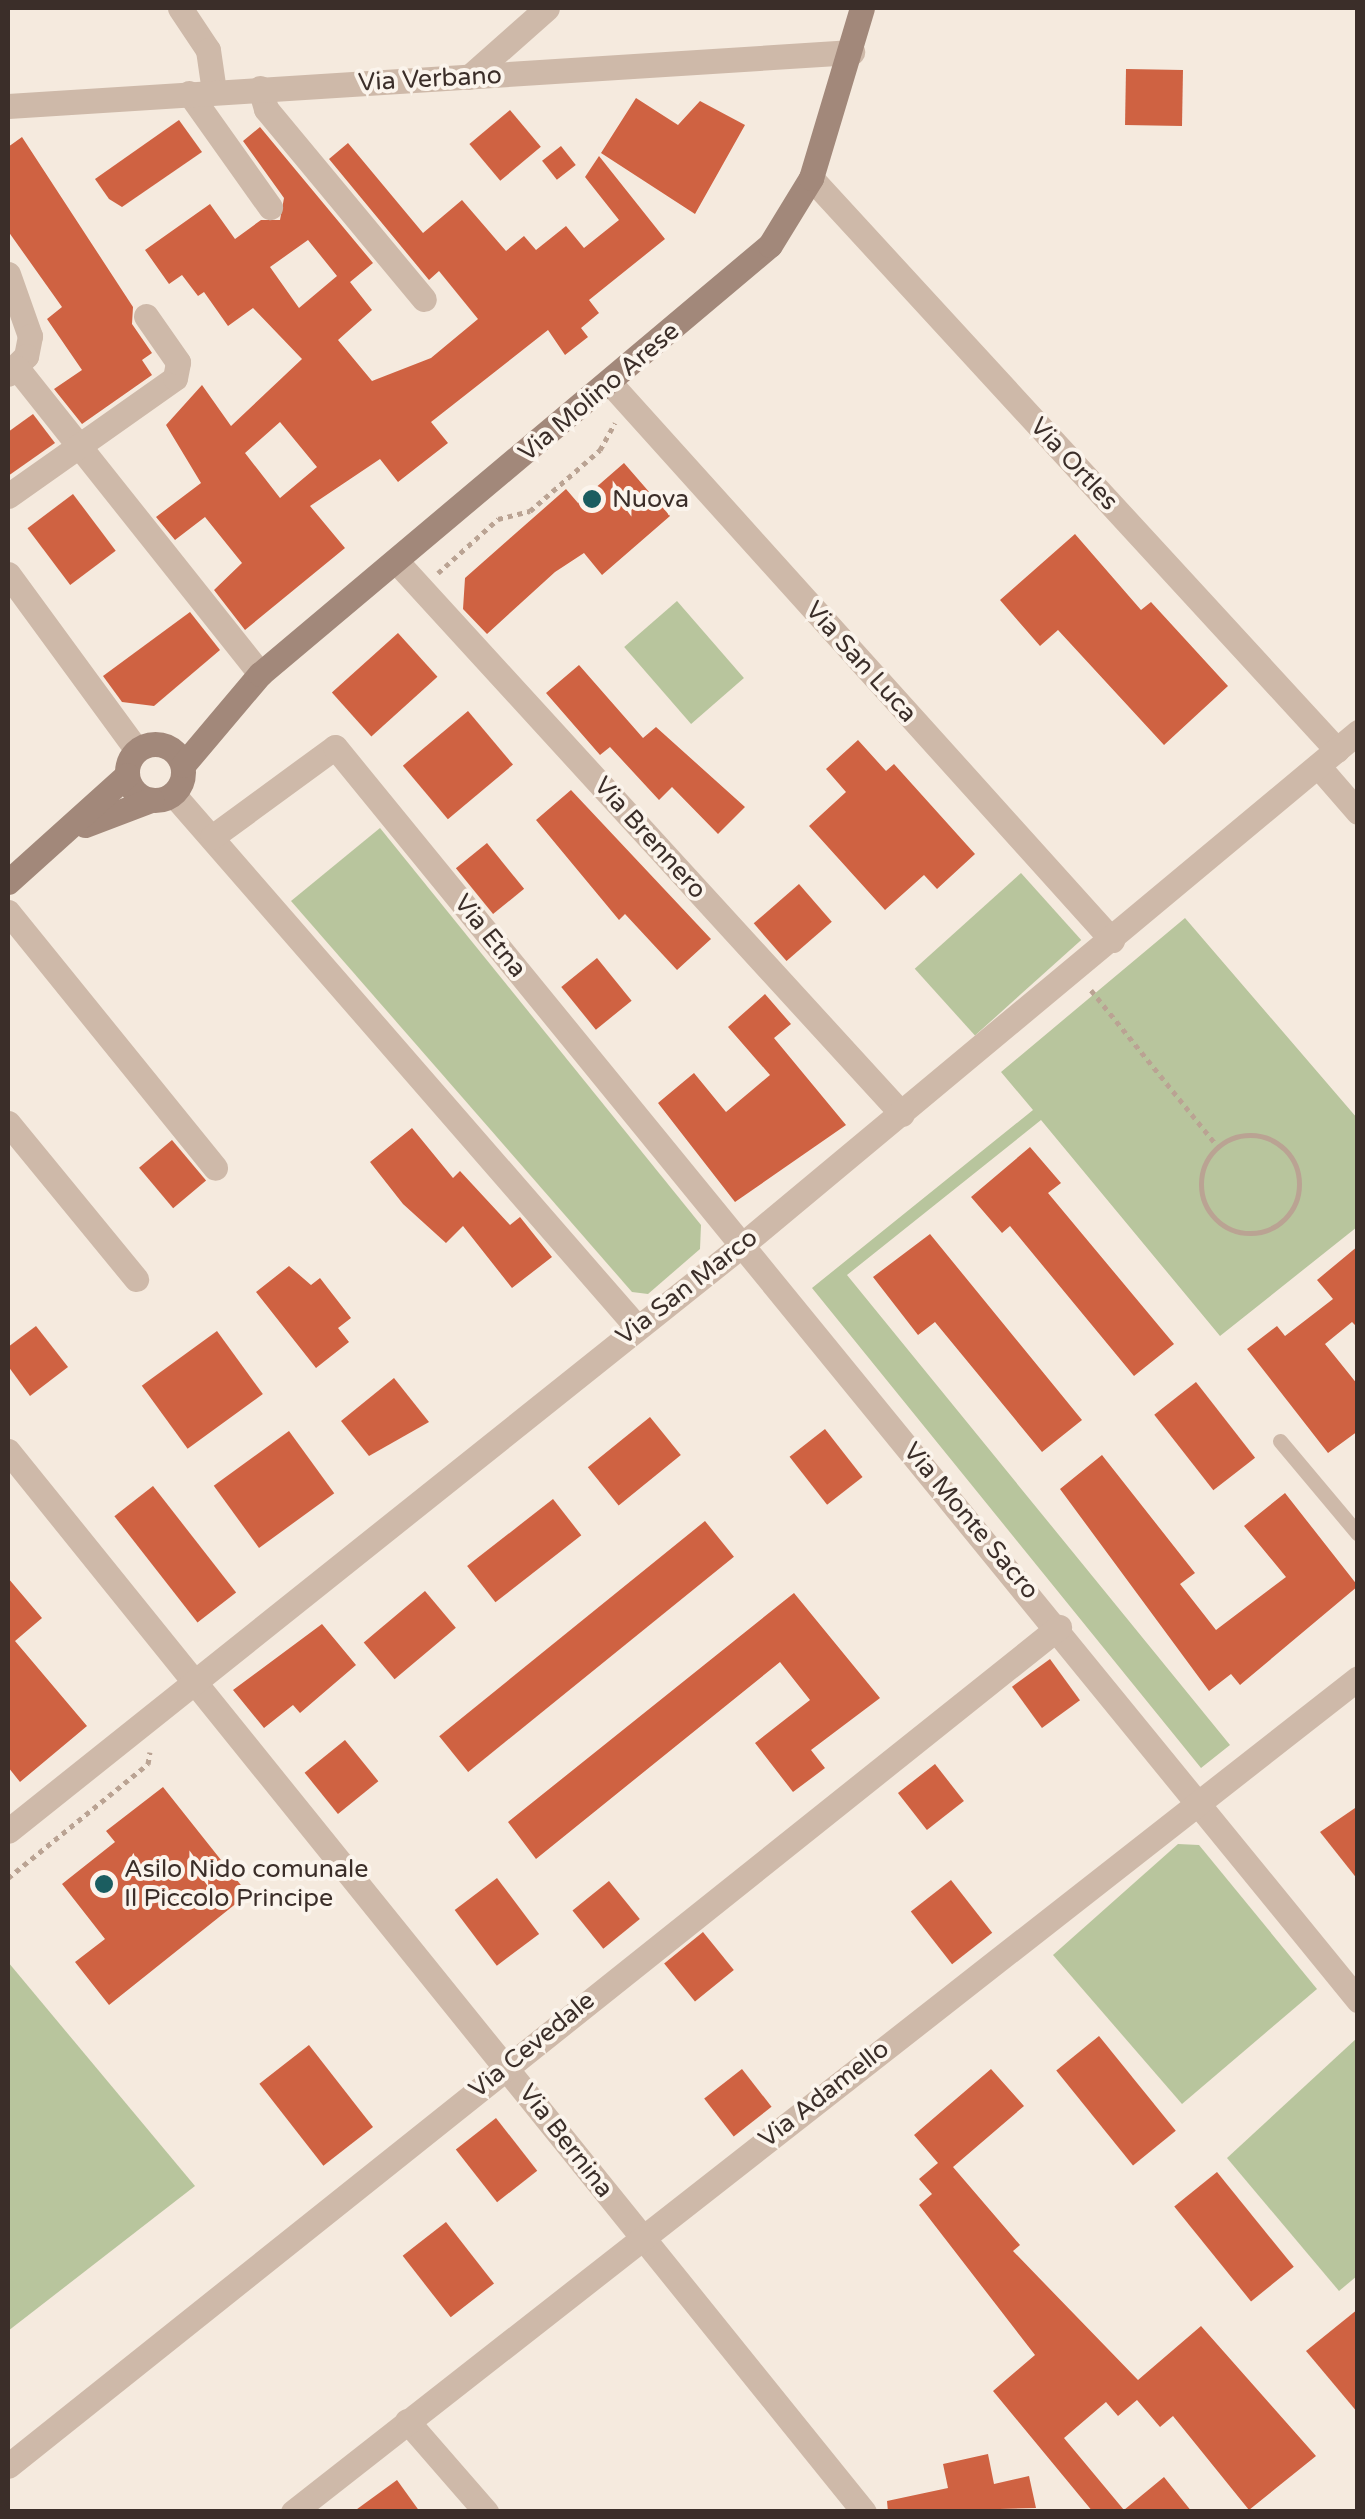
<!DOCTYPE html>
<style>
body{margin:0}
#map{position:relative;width:1365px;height:2519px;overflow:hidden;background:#f5eade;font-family:"Varela Round",sans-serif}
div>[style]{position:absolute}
.green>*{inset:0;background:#b8c59d;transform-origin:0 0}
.building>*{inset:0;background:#cf6242;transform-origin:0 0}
.path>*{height:5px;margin-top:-2.5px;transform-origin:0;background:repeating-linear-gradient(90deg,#baa393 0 5px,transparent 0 10px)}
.path>.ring{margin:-2.5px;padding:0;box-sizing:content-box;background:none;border:5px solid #baa393;border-radius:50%}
.lane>*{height:15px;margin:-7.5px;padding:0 7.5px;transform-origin:7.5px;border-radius:7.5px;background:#ceb9a9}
.street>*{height:25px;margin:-12.5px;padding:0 12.5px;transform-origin:12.5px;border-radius:12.5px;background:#ceb9a9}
.secondary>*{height:25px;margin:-12.5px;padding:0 12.5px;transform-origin:12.5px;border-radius:12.5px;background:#a2887a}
.secondary>.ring{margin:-12.5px;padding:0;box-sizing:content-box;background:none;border:25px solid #a2887a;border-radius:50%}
.dots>*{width:28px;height:28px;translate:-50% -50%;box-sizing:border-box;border:5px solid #fbf4ec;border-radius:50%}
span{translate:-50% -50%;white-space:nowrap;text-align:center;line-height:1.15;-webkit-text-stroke:8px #fbf4ec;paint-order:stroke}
.street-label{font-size:25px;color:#3b2e29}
.poi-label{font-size:25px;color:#3b2e29}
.left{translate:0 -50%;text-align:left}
.frame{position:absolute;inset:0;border:10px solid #3b2e29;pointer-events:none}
</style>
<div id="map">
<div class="green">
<div style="left:677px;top:601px;width:102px;height:70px;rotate:49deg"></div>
<div style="clip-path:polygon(380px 828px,701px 1225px,700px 1249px,648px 1294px,632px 1292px,291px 901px)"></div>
<div style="left:1021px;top:873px;width:90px;height:143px;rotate:48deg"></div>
<div style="clip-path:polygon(1185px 918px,1357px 1118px,1357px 1227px,1220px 1336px,1041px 1120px,847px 1275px,1230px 1745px,1201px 1768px,812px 1288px,1033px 1110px,1001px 1072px)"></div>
<div style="clip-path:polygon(1178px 1844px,1199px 1845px,1317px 1989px,1182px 2104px,1053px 1955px)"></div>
<div style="clip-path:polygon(8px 1962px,195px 2186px,8px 2331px)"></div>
<div style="clip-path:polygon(1357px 2038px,1357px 2276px,1339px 2291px,1227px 2158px)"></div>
</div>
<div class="building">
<div style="left:1126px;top:69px;width:57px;height:56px;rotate:1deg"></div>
<div style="clip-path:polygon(636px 98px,678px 125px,700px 101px,745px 125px,695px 214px,601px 153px)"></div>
<div style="left:510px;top:110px;width:48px;height:53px;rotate:50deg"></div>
<div style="clip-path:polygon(179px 120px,202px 152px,122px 207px,109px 199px,95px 179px)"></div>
<div style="clip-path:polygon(evenodd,260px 127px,373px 263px,350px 282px,372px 310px,338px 340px,372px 381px,431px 358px,478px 319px,439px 271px,429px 280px,329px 159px,348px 143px,423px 233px,462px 200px,506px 251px,524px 236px,536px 250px,566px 226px,584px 248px,619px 220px,585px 177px,599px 156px,665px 239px,589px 300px,599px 313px,581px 328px,588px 337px,565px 355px,548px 330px,431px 422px,448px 443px,398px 482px,380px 459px,310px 506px,345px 548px,245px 630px,214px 590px,242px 563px,205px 517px,175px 540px,156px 517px,201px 483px,166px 425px,202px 385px,231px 426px,302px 359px,253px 308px,228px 326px,204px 292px,198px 296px,182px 275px,169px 284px,145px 250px,210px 204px,235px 239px,261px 220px,280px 220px,284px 198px,243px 141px,260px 127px,308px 240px,337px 276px,299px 308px,270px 267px,308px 240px,260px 127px,280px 422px,317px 467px,280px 498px,245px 453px,280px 422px)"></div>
<div style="clip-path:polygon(22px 137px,133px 307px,132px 324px,152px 353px,142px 360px,152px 375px,82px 424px,54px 389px,82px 370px,47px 319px,62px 307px,8px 231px,8px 147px)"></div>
<div style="left:561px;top:146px;width:24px;height:24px;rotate:52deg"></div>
<div style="clip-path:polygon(33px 414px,55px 443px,8px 476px,8px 432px)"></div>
<div style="clip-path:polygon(624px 463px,670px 516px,602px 575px,584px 553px,555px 572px,487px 634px,463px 609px,465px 578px,566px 489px,578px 503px)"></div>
<div style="left:73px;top:494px;width:71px;height:57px;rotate:53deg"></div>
<div style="clip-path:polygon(1075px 534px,1141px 610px,1151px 602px,1228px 686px,1164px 745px,1058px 630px,1040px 646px,1000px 600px)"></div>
<div style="clip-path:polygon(190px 612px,220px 650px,154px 706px,122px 702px,103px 676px)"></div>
<div style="left:398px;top:633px;width:59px;height:89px;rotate:48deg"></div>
<div style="clip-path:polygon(579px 665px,643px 738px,656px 727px,745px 807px,718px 834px,672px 787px,659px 800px,610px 747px,600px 755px,546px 693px)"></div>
<div style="left:468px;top:711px;width:70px;height:85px;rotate:50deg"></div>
<div style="clip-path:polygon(858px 740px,886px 771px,894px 764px,975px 854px,937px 889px,924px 875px,885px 910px,809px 826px,846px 792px,826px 769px)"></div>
<div style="clip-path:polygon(571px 790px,711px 939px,677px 970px,625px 914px,619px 920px,536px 820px)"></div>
<div style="left:487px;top:843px;width:59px;height:40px;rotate:51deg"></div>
<div style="left:799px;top:884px;width:50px;height:60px;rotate:49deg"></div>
<div style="left:597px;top:958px;width:55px;height:46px;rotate:51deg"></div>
<div style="clip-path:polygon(765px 994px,791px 1024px,774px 1038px,846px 1125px,735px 1202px,658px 1103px,694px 1073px,726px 1112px,770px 1075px,728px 1027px)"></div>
<div style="clip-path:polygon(412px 1128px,453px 1178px,460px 1171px,510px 1225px,520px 1217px,552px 1257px,512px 1288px,463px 1226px,446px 1243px,403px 1204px,370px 1162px)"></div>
<div style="left:172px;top:1140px;width:53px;height:43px;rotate:50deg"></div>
<div style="clip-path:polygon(1030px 1147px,1061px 1183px,1048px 1193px,1174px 1344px,1134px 1376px,1010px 1226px,1002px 1233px,971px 1197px)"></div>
<div style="clip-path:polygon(930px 1234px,1082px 1420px,1042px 1452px,935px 1322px,918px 1335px,873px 1277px)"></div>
<div style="clip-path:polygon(1358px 1246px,1358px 1328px,1352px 1322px,1325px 1344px,1358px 1385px,1358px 1431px,1328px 1453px,1247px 1349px,1277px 1326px,1285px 1336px,1333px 1299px,1317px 1280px)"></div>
<div style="clip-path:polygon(289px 1266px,311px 1285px,320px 1278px,351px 1318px,338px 1328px,349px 1342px,316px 1368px,256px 1292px)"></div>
<div style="clip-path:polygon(36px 1326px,68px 1367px,30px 1396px,8px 1366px,8px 1347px)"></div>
<div style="left:217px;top:1331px;width:78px;height:93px;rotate:54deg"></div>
<div style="clip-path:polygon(394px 1378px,429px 1422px,369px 1456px,341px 1421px)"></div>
<div style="left:1196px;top:1382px;width:96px;height:53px;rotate:52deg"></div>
<div style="left:650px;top:1417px;width:49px;height:80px;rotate:51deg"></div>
<div style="left:825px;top:1429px;width:61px;height:45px;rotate:52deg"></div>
<div style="left:289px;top:1431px;width:77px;height:93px;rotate:54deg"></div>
<div style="clip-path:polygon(1102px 1455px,1195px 1573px,1180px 1584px,1216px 1630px,1286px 1577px,1244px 1526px,1285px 1493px,1358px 1586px,1240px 1685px,1231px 1674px,1209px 1691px,1060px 1489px)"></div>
<div style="left:153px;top:1486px;width:135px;height:49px;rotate:52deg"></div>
<div style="left:553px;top:1499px;width:46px;height:109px;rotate:52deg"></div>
<div style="left:705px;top:1521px;width:46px;height:342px;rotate:51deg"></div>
<div style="clip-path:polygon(8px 1578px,42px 1618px,15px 1641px,87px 1726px,20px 1782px,8px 1767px)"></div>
<div style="left:425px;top:1591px;width:48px;height:80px;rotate:50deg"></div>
<div style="clip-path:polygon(794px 1593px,880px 1698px,811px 1750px,825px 1768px,793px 1792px,755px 1743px,810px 1700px,780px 1662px,536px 1859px,508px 1822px)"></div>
<div style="clip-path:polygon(322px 1624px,356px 1665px,300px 1713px,293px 1705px,264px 1728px,233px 1690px)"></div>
<div style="left:1050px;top:1659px;width:51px;height:47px;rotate:54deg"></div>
<div style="left:345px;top:1740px;width:53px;height:52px;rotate:51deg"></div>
<div style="left:935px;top:1764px;width:47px;height:47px;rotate:52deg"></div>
<div style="clip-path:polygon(163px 1787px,248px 1894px,109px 2005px,75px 1962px,105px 1939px,62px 1884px,115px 1842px,106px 1831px)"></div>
<div style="clip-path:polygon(1358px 1806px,1358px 1880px,1320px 1832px)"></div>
<div style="left:497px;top:1878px;width:70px;height:53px;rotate:53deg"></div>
<div style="left:951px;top:1880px;width:67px;height:51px;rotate:52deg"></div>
<div style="left:609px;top:1881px;width:49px;height:47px;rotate:51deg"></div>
<div style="left:703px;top:1932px;width:49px;height:50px;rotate:51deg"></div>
<div style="left:1099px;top:2036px;width:122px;height:55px;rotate:51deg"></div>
<div style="left:309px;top:2045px;width:104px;height:63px;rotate:52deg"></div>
<div style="left:742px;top:2069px;width:48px;height:48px;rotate:52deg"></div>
<div style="clip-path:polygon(991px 2069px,1024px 2106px,953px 2167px,1020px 2245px,1013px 2251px,1138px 2380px,1201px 2326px,1316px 2456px,1249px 2510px,1173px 2416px,1160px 2427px,1137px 2400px,1118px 2416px,1106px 2402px,1064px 2438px,1124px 2510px,1164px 2477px,1192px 2512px,1093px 2512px,993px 2391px,1035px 2355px,919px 2205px,932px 2194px,919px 2179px,938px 2163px,914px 2135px)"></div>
<div style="left:496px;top:2118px;width:67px;height:51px;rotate:52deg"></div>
<div style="left:1217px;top:2172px;width:122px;height:55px;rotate:51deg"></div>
<div style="left:446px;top:2222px;width:78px;height:55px;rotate:52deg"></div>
<div style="clip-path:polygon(1358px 2309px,1358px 2413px,1306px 2351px)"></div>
<div style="clip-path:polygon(988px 2454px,994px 2484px,1029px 2476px,1036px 2508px,888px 2512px,887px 2501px,948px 2488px,943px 2464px)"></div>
<div style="clip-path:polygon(397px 2480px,420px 2512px,353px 2512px)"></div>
</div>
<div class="path">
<div style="left:438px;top:573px;width:81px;rotate:-42deg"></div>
<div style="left:498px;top:519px;width:33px;rotate:-14deg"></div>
<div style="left:530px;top:511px;width:93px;rotate:-41.1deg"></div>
<div style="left:600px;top:450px;width:31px;rotate:-61deg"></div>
<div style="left:1091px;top:990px;width:202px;rotate:51deg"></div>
<div class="ring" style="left:1201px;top:1135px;width:93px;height:93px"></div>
<div style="left:8px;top:1878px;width:181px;rotate:-39.2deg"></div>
<div style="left:148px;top:1764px;width:12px;rotate:-81deg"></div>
</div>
<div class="lane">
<div style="left:1280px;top:1441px;width:121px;rotate:50deg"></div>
</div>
<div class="street">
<div style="left:180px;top:8px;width:50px;rotate:56.3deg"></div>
<div style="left:208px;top:50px;width:41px;rotate:81.7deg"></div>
<div style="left:469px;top:77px;width:104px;rotate:-41.5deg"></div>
<div style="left:260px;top:88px;width:22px;rotate:74deg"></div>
<div style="left:266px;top:109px;width:247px;rotate:50.3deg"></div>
<div style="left:189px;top:93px;width:140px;rotate:54.6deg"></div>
<div style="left:8px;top:106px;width:846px;rotate:-3.66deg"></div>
<div style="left:811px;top:178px;width:777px;rotate:47.4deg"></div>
<div style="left:8px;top:274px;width:66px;rotate:70.5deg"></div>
<div style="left:30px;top:336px;width:20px;rotate:101deg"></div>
<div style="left:26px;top:356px;width:25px;rotate:135deg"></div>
<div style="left:17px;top:368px;width:391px;rotate:51.5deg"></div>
<div style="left:610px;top:383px;width:750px;rotate:47.97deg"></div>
<div style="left:8px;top:496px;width:204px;rotate:-35.2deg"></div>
<div style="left:175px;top:378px;width:16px;rotate:-79deg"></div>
<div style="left:178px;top:362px;width:56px;rotate:-124.8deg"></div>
<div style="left:397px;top:562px;width:748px;rotate:47.55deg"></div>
<div style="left:8px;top:574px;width:218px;rotate:53.8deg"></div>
<div style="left:1318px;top:766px;width:61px;rotate:49deg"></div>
<div style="left:173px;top:794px;width:705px;rotate:48.97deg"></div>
<div style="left:212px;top:837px;width:152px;rotate:-36.2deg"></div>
<div style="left:335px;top:747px;width:1618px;rotate:50.77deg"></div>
<div style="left:8px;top:912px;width:329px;rotate:51deg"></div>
<div style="left:8px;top:1123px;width:202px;rotate:50.6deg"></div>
<div style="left:8px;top:1451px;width:1363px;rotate:51.1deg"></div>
<div style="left:8px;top:1831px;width:939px;rotate:-38.6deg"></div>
<div style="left:742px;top:1245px;width:802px;rotate:-39.79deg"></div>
<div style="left:407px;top:2421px;width:121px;rotate:49deg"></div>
<div style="left:8px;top:2466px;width:1345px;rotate:-38.6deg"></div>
<div style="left:293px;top:2512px;width:1353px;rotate:-38.06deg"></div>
</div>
<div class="secondary">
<div class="ring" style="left:127px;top:744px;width:31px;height:31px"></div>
<div style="left:183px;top:765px;width:119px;rotate:-49.8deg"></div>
<div style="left:260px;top:674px;width:666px;rotate:-40.07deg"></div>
<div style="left:770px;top:245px;width:79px;rotate:-58.5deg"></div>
<div style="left:811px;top:178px;width:177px;rotate:-73.3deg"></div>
<div style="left:85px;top:825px;width:71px;rotate:-20.7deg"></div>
<div style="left:8px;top:882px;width:160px;rotate:-42deg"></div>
</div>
<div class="dots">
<div style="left:592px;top:499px;background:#1b5d60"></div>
<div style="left:104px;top:1884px;background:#1b5d60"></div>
</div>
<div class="street-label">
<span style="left:430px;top:79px;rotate:-3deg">Via Verbano</span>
<span style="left:599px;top:392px;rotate:-40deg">Via Molino Arese</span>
<span style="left:1074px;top:464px;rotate:47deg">Via Ortles</span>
<span style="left:861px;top:662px;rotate:48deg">Via San Luca</span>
<span style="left:650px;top:838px;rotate:48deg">Via Brennero</span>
<span style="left:490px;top:936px;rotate:51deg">Via Etna</span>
<span style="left:687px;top:1287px;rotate:-38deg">Via San Marco</span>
<span style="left:971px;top:1521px;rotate:50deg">Via Monte Sacro</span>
<span style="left:532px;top:2045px;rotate:-39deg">Via Cevedale</span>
<span style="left:824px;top:2094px;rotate:-38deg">Via Adamello</span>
<span style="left:566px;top:2141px;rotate:52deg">Via Bernina</span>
</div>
<div class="poi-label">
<span class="left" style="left:612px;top:499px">Nuova</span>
<span class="left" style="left:124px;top:1884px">Asilo Nido comunale<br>Il Piccolo Principe</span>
</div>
<div class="frame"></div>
</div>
